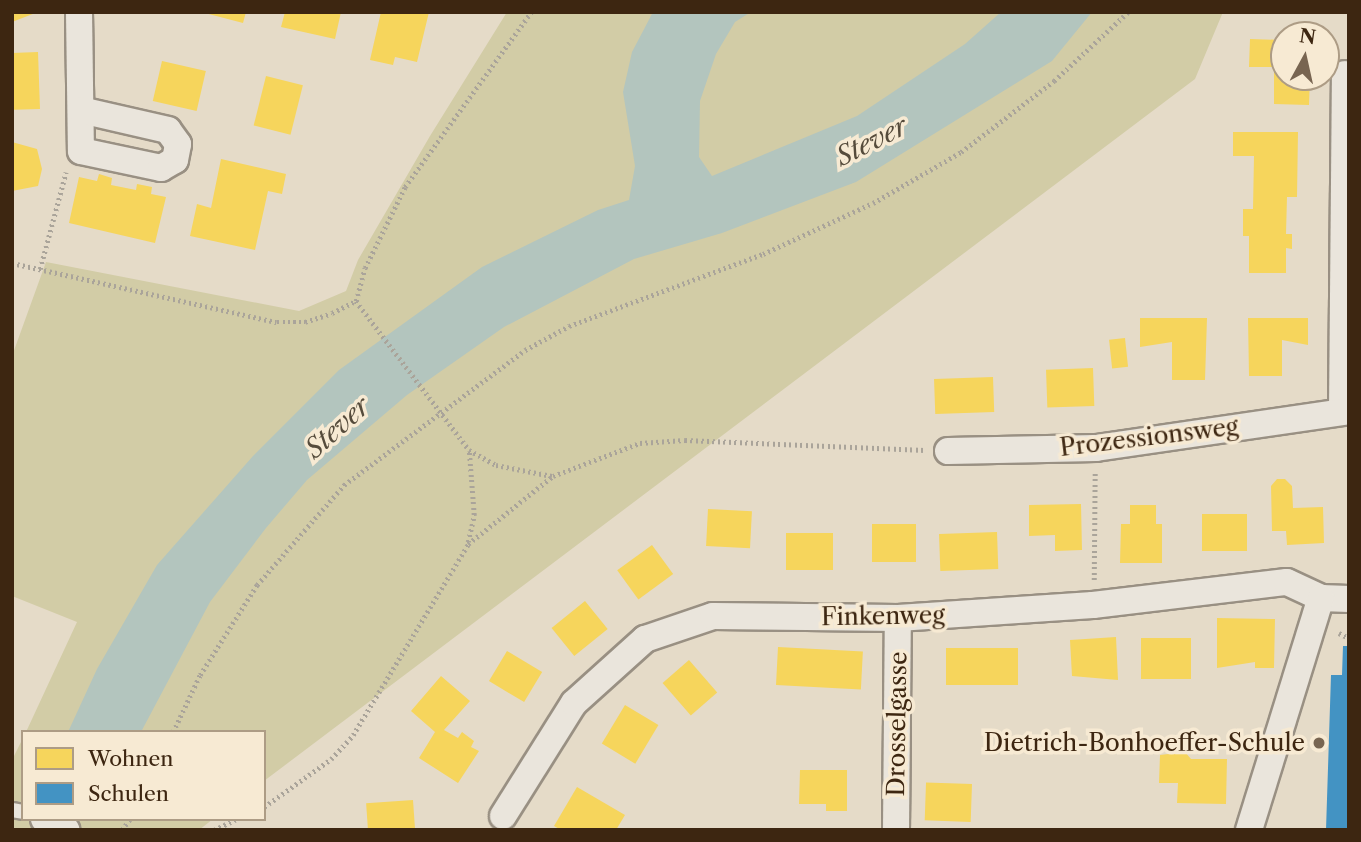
<!DOCTYPE html>
<style>
body{margin:0}
#map{position:relative;width:1361px;height:842px;overflow:hidden;background:#e5dbc8;font-family:"Libre Caslon Text",serif}
div>[style]{position:absolute}
.green>*{inset:0;background:#d2cca6}
.water>*{inset:0;background:#b3c5be}
.homes>*{inset:0;background:#f6d55c;transform-origin:0 0}
.schools>*{inset:0;background:#4393c3}
.path>*{height:4.5px;margin-top:-2.25px;transform-origin:0;background:repeating-linear-gradient(90deg,#aaa49a 0 2px,transparent 0 5.5px)}
.roads{filter:drop-shadow(2px 0 #999083) drop-shadow(-2px 0 #999083) drop-shadow(0 2px #999083) drop-shadow(0 -2px #999083)}
.lane>*{height:14px;margin:-7px;padding:0 7px;transform-origin:7px;border-radius:7px;background:#eae5dc}
.street>*{height:26px;margin:-13px;padding:0 13px;transform-origin:13px;border-radius:13px;background:#eae5dc}
.dots>*{width:19px;height:19px;translate:-50% -50%;box-sizing:border-box;border:4px solid #f7ead3;border-radius:50%}
span{translate:-50% -50%;white-space:nowrap;text-align:center;line-height:1.15;-webkit-text-stroke:7px #f7ead3;paint-order:stroke}
.street-label{font-size:24px;color:#3d2611}
.poi-label{font-size:24px;color:#3d2611}
.right{translate:-100% -50%;text-align:right}
.water-label{font-size:26px;color:#554b3b;font-style:italic}
.frame{position:absolute;inset:0;border:14px solid #3d2611;pointer-events:none}
.legend{position:absolute;left:21px;top:730px;width:245px;height:91px;box-sizing:border-box;background:#f7ead3;border:2px solid #ad9c85;margin:0;padding:9px 12px;list-style:none;font-size:21px;color:#3d2611}
.legend li{display:flex;align-items:center;gap:14px;height:35px}
.legend b{width:35px;border:2px solid #ad9c85}
.north{position:absolute;left:1270px;top:21px;width:70px;height:70px;box-sizing:border-box;background:#f7ead3;border:2px solid #ad9c85;border-radius:50%;rotate:8deg;font-size:19px;font-weight:700;line-height:28px;text-align:center;color:#3d2611}
.north::after{content:'';display:block;margin:auto;width:24px;height:32px;background:#786551;clip-path:polygon(50% 0,100% 100%,50% 72%,0 100%)}
</style>
<div id="map">
<div class="green">
<div style="clip-path:polygon(507px 12px,1223px 12px,1195px 79px,264px 781px,264px 732px,26px 732px,77px 622px,12px 596px,12px 356px,46px 262px,299px 311px,346px 291px,358px 260px,430px 136px)"></div>
<div style="clip-path:polygon(23px 738px,23px 819px,213px 819px,199px 830px,12px 830px,12px 760px)"></div>
</div>
<div class="water">
<div style="clip-path:polygon(653px 12px,751px 12px,735px 22px,716px 54px,700px 101px,699px 157px,712px 176px,857px 116px,965px 44px,1001px 12px,1092px 12px,1052px 61px,856px 182px,722px 233px,634px 259px,504px 327px,407px 395px,307px 480px,266px 528px,210px 602px,141px 732px,68px 732px,97px 669px,157px 565px,253px 456px,339px 370px,482px 267px,598px 210px,629px 200px,635px 166px,623px 92px,632px 52px)"></div>
</div>
<div class="homes">
<div style="clip-path:polygon(12px 12px,38px 12px,12px 22px)"></div>
<div style="clip-path:polygon(201px 12px,246px 12px,243px 23px)"></div>
<div style="clip-path:polygon(285px 12px,341px 12px,335px 39px,281px 27px)"></div>
<div style="clip-path:polygon(381px 12px,429px 12px,417px 62px,395px 57px,393px 65px,370px 60px)"></div>
<div style="clip-path:polygon(1250px 39px,1284px 40px,1284px 77px,1310px 77px,1309px 105px,1274px 104px,1274px 67px,1249px 67px)"></div>
<div style="left:38px;top:52px;width:57px;height:26px;rotate:88deg"></div>
<div style="left:162px;top:61px;width:45px;height:41px;rotate:13deg"></div>
<div style="left:266px;top:76px;width:38px;height:51px;rotate:14deg"></div>
<div style="clip-path:polygon(1233px 132px,1298px 132px,1297px 197px,1287px 197px,1286px 234px,1292px 234px,1292px 249px,1286px 248px,1286px 273px,1249px 273px,1249px 236px,1243px 236px,1243px 209px,1253px 209px,1254px 156px,1233px 156px)"></div>
<div style="clip-path:polygon(12px 142px,37px 149px,42px 169px,38px 186px,12px 191px)"></div>
<div style="clip-path:polygon(221px 159px,286px 174px,282px 194px,268px 191px,255px 250px,190px 236px,197px 204px,211px 208px)"></div>
<div style="clip-path:polygon(99px 174px,112px 178px,111px 185px,136px 190px,137px 184px,152px 187px,151px 194px,166px 197px,155px 243px,69px 223px,79px 177px,97px 181px)"></div>
<div style="clip-path:polygon(1140px 318px,1207px 318px,1205px 380px,1172px 380px,1172px 342px,1140px 347px)"></div>
<div style="clip-path:polygon(1248px 318px,1308px 318px,1308px 345px,1282px 340px,1282px 376px,1249px 376px)"></div>
<div style="left:1125px;top:338px;width:29px;height:16px;rotate:84deg"></div>
<div style="left:1093px;top:368px;width:38px;height:47px;rotate:88deg"></div>
<div style="left:993px;top:377px;width:35px;height:59px;rotate:88deg"></div>
<div style="clip-path:polygon(1277px 479px,1285px 479px,1292px 486px,1293px 508px,1323px 507px,1324px 543px,1287px 545px,1286px 531px,1272px 531px,1271px 486px)"></div>
<div style="clip-path:polygon(1081px 504px,1082px 550px,1055px 551px,1055px 535px,1029px 536px,1029px 505px)"></div>
<div style="clip-path:polygon(1130px 505px,1156px 505px,1156px 524px,1162px 524px,1162px 563px,1120px 563px,1121px 524px,1130px 524px)"></div>
<div style="left:708px;top:509px;width:44px;height:37px;rotate:3deg"></div>
<div style="left:1247px;top:514px;width:37px;height:45px;rotate:90deg"></div>
<div style="left:872px;top:524px;width:44px;height:38px"></div>
<div style="left:997px;top:532px;width:37px;height:58px;rotate:88deg"></div>
<div style="left:786px;top:533px;width:47px;height:37px"></div>
<div style="left:652px;top:545px;width:36px;height:43px;rotate:54deg"></div>
<div style="left:585px;top:601px;width:36px;height:43px;rotate:51deg"></div>
<div style="clip-path:polygon(1217px 618px,1275px 619px,1274px 668px,1255px 668px,1255px 662px,1217px 668px)"></div>
<div style="clip-path:polygon(1116px 637px,1118px 680px,1072px 676px,1070px 640px)"></div>
<div style="left:1141px;top:638px;width:50px;height:41px"></div>
<div style="left:778px;top:647px;width:85px;height:38px;rotate:3deg"></div>
<div style="left:946px;top:648px;width:72px;height:37px"></div>
<div style="left:507px;top:651px;width:41px;height:35px;rotate:31deg"></div>
<div style="left:689px;top:660px;width:43px;height:35px;rotate:49deg"></div>
<div style="clip-path:polygon(441px 676px,470px 701px,444px 730px,458px 738px,462px 732px,474px 741px,471px 747px,479px 751px,458px 783px,419px 758px,435px 732px,411px 711px)"></div>
<div style="left:625px;top:705px;width:39px;height:45px;rotate:31deg"></div>
<div style="clip-path:polygon(1185px 752px,1191px 759px,1227px 759px,1226px 804px,1177px 803px,1178px 783px,1159px 783px,1160px 755px)"></div>
<div style="clip-path:polygon(800px 770px,847px 770px,847px 811px,826px 811px,826px 804px,799px 804px)"></div>
<div style="left:972px;top:784px;width:38px;height:46px;rotate:92deg"></div>
<div style="clip-path:polygon(577px 787px,625px 815px,616px 830px,561px 830px,554px 826px)"></div>
<div style="left:413px;top:800px;width:30px;height:47px;rotate:86deg"></div>
</div>
<div class="schools">
<div style="clip-path:polygon(1343px 646px,1349px 646px,1349px 830px,1326px 830px,1331px 675px,1342px 675px)"></div>
</div>
<div class="path">
<div style="left:12px;top:263px;width:271px;rotate:12.6deg"></div>
<div style="left:277px;top:322px;width:28px"></div>
<div style="left:305px;top:322px;width:28px;rotate:-18deg"></div>
<div style="left:332px;top:313px;width:27px;rotate:-27deg"></div>
<div style="left:356px;top:301px;width:34px;rotate:-75deg"></div>
<div style="left:365px;top:268px;width:90px;rotate:-63.7deg"></div>
<div style="left:405px;top:187px;width:216px;rotate:-54.2deg"></div>
<div style="left:40px;top:269px;width:100px;rotate:-75deg"></div>
<div style="left:356px;top:301px;width:187px;rotate:52.8deg"></div>
<div style="left:469px;top:450px;width:31px;rotate:29deg"></div>
<div style="left:496px;top:465px;width:57px;rotate:11.1deg"></div>
<div style="left:468px;top:542px;width:28px;rotate:-77deg"></div>
<div style="left:474px;top:515px;width:65px;rotate:-94.4deg"></div>
<div style="left:1094px;top:580px;width:107px;rotate:-89.5deg"></div>
<div style="left:1339px;top:633px;width:11px;rotate:27deg"></div>
<div style="left:173px;top:732px;width:63px;rotate:-64.7deg"></div>
<div style="left:200px;top:675px;width:107px;rotate:-57.7deg"></div>
<div style="left:257px;top:585px;width:133px;rotate:-49deg"></div>
<div style="left:344px;top:485px;width:226px;rotate:-36.7deg"></div>
<div style="left:525px;top:350px;width:50px;rotate:-28.6deg"></div>
<div style="left:569px;top:326px;width:207px;rotate:-20.4deg"></div>
<div style="left:763px;top:254px;width:121px;rotate:-24.9deg"></div>
<div style="left:873px;top:203px;width:102px;rotate:-30.1deg"></div>
<div style="left:961px;top:152px;width:117px;rotate:-37.4deg"></div>
<div style="left:1054px;top:81px;width:101px;rotate:-43deg"></div>
<div style="left:264px;top:807px;width:82px;rotate:-35.6deg"></div>
<div style="left:331px;top:759px;width:33px;rotate:-47deg"></div>
<div style="left:353px;top:735px;width:223px;rotate:-58.9deg"></div>
<div style="left:468px;top:544px;width:109px;rotate:-38.7deg"></div>
<div style="left:553px;top:476px;width:93px;rotate:-20.8deg"></div>
<div style="left:640px;top:443px;width:45px;rotate:-3.8deg"></div>
<div style="left:685px;top:440px;width:240px;rotate:2.4deg"></div>
<div style="left:122px;top:830px;width:14px;rotate:-54deg"></div>
<div style="left:214px;top:830px;width:25px;rotate:-26deg"></div>
</div>
<div class="roads">
<div class="lane">
<div style="left:12px;top:810px;width:11px;rotate:10deg"></div>
</div>
<div class="street">
<div style="left:79px;top:12px;width:139px;rotate:89.2deg"></div>
<div style="left:81px;top:151px;width:82px;rotate:12deg"></div>
<div style="left:161px;top:168px;width:16px;rotate:-30deg"></div>
<div style="left:175px;top:160px;width:16px;rotate:-79deg"></div>
<div style="left:178px;top:144px;width:17px;rotate:-126deg"></div>
<div style="left:168px;top:130px;width:89px;rotate:-167.1deg"></div>
<div style="left:1342px;top:411px;width:337px;rotate:-89.5deg"></div>
<div style="left:948px;top:451px;width:148px;rotate:-1.2deg"></div>
<div style="left:1096px;top:448px;width:256px;rotate:-8.3deg"></div>
<div style="left:503px;top:816px;width:133px;rotate:-57.9deg"></div>
<div style="left:574px;top:703px;width:96px;rotate:-42deg"></div>
<div style="left:645px;top:639px;width:72px;rotate:-18.7deg"></div>
<div style="left:713px;top:616px;width:185px;rotate:0.6deg"></div>
<div style="left:898px;top:618px;width:195px;rotate:-3.8deg"></div>
<div style="left:1093px;top:605px;width:195px;rotate:-6.8deg"></div>
<div style="left:1287px;top:582px;width:38px;rotate:25deg"></div>
<div style="left:1321px;top:598px;width:28px;rotate:2deg"></div>
<div style="left:44px;top:819px;width:25px;rotate:26deg"></div>
<div style="left:896px;top:830px;width:212px;rotate:-89.5deg"></div>
<div style="left:1249px;top:830px;width:243px;rotate:-72.8deg"></div>
</div>
</div>
<div class="dots">
<div style="left:1319px;top:743px;background:#786551"></div>
</div>
<div class="street-label">
<span style="left:1149px;top:437px;rotate:-7deg">Prozessionsweg</span>
<span style="left:883px;top:616px;rotate:-1deg">Finkenweg</span>
<span style="left:897px;top:724px;rotate:-89deg">Drosselgasse</span>
</div>
<div class="poi-label">
<span class="right" style="left:1305px;top:743px">Dietrich-Bonhoeffer-Schule</span>
</div>
<div class="water-label">
<span style="left:872px;top:142px;rotate:-27deg">Stever</span>
<span style="left:338px;top:428px;rotate:-42deg">Stever</span>
</div>
<div class="frame"></div>
<ul class="legend">
<li><b style="height:19px;background:#f6d55c"></b>Wohnen</li>
<li><b style="height:19px;background:#4393c3"></b>Schulen</li>
</ul>
<div class="north">N</div>
</div>
